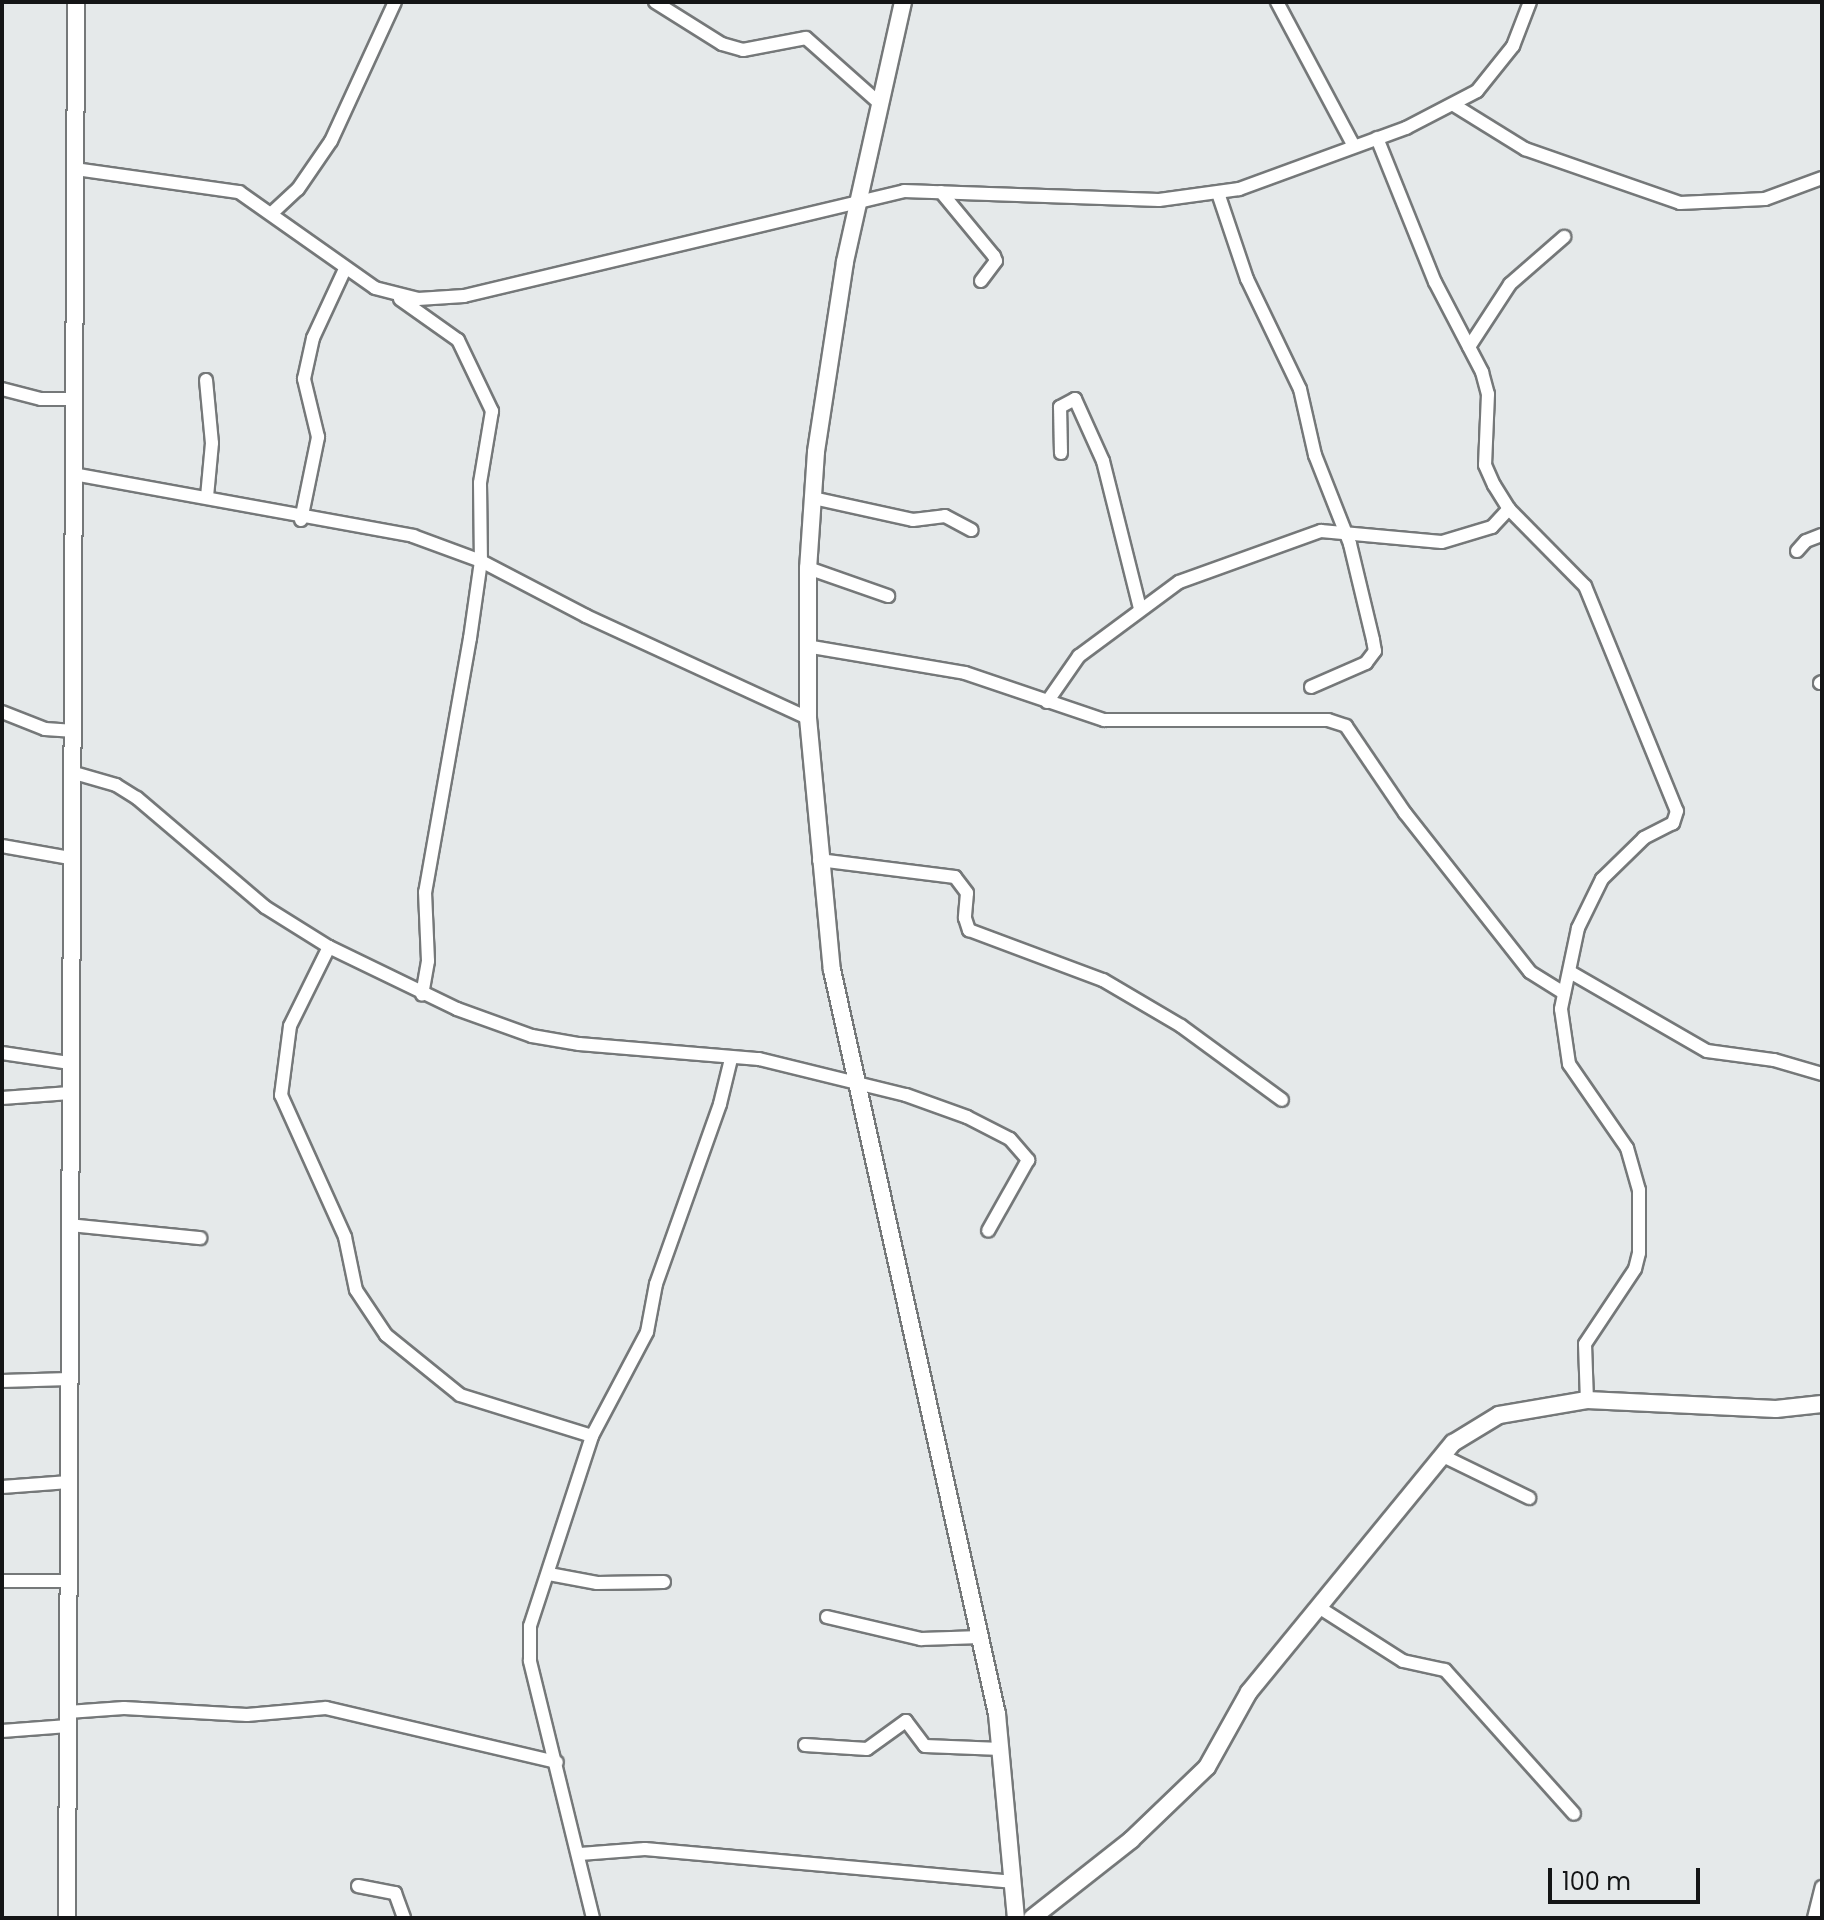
<!DOCTYPE html>
<style>
body{margin:0}
#map{position:relative;width:1824px;height:1920px;overflow:hidden;background:#e5e9ea;font-family:Poppins,sans-serif}
div>[style]{position:absolute}
.roads{filter:drop-shadow(2px 0 #757879) drop-shadow(-2px 0 #757879) drop-shadow(0 2px #757879) drop-shadow(0 -2px #757879)}
.minor>*{height:12px;margin:-6px;padding:0 6px;transform-origin:6px;border-radius:6px;background:#fff}
.major>*{height:16px;margin:-8px;padding:0 8px;transform-origin:8px;border-radius:8px;background:#fff}
span{translate:-50% -50%;white-space:nowrap;text-align:center;line-height:1.15;-webkit-text-stroke:7px #e5e9ea;paint-order:stroke}
.frame{position:absolute;inset:0;border:4px solid #141516;pointer-events:none}
.scale{position:absolute;left:1548px;top:1868px;width:152px;height:36px;box-sizing:border-box;border:4px solid #141516;border-top:0;padding-left:10px;font-size:24px;line-height:28px;white-space:nowrap;color:#141516;-webkit-text-stroke:6px #e5e9ea;paint-order:stroke}
</style>
<div id="map">
<div class="roads">
<div class="minor">
<div style="left:655px;top:2px;width:79px;rotate:32.1deg"></div>
<div style="left:722px;top:44px;width:22px;rotate:16deg"></div>
<div style="left:743px;top:50px;width:64px;rotate:-10.8deg"></div>
<div style="left:806px;top:38px;width:96px;rotate:41.6deg"></div>
<div style="left:1277px;top:2px;width:163px;rotate:61.9deg"></div>
<div style="left:1454px;top:105px;width:84px;rotate:31.8deg"></div>
<div style="left:1525px;top:149px;width:164px;rotate:19.2deg"></div>
<div style="left:1680px;top:203px;width:85px;rotate:-2.7deg"></div>
<div style="left:1765px;top:199px;width:61px;rotate:-20.2deg"></div>
<div style="left:1377px;top:138px;width:155px;rotate:68.1deg"></div>
<div style="left:1435px;top:282px;width:102px;rotate:62.4deg"></div>
<div style="left:1482px;top:372px;width:23px;rotate:75deg"></div>
<div style="left:1488px;top:394px;width:71px;rotate:92.4deg"></div>
<div style="left:1485px;top:465px;width:22px;rotate:66deg"></div>
<div style="left:1494px;top:485px;width:28px;rotate:58deg"></div>
<div style="left:1509px;top:509px;width:108px;rotate:45.4deg"></div>
<div style="left:1585px;top:586px;width:243px;rotate:67.8deg"></div>
<div style="left:1677px;top:811px;width:13px;rotate:108deg"></div>
<div style="left:1673px;top:823px;width:33px;rotate:153deg"></div>
<div style="left:1644px;top:838px;width:59px;rotate:135.7deg"></div>
<div style="left:1602px;top:879px;width:55px;rotate:116.1deg"></div>
<div style="left:1578px;top:928px;width:83px;rotate:101.9deg"></div>
<div style="left:1561px;top:1009px;width:56px;rotate:81.7deg"></div>
<div style="left:1569px;top:1064px;width:102px;rotate:55.4deg"></div>
<div style="left:1627px;top:1148px;width:44px;rotate:74.1deg"></div>
<div style="left:1639px;top:1190px;width:63px;rotate:90deg"></div>
<div style="left:1639px;top:1253px;width:16px;rotate:104deg"></div>
<div style="left:1635px;top:1269px;width:90px;rotate:123.7deg"></div>
<div style="left:1585px;top:1344px;width:56px;rotate:88deg"></div>
<div style="left:75px;top:169px;width:166px;rotate:8deg"></div>
<div style="left:239px;top:192px;width:166px;rotate:35.2deg"></div>
<div style="left:375px;top:288px;width:44px;rotate:14.3deg"></div>
<div style="left:418px;top:299px;width:46px;rotate:-3.7deg"></div>
<div style="left:464px;top:296px;width:452px;rotate:-13.4deg"></div>
<div style="left:904px;top:191px;width:255px;rotate:2deg"></div>
<div style="left:1159px;top:200px;width:81px;rotate:-7.8deg"></div>
<div style="left:1239px;top:189px;width:178px;rotate:-20.1deg"></div>
<div style="left:1406px;top:128px;width:80px;rotate:-27.5deg"></div>
<div style="left:1477px;top:91px;width:58px;rotate:-51.3deg"></div>
<div style="left:1513px;top:46px;width:47px;rotate:-68.9deg"></div>
<div style="left:941px;top:192px;width:83px;rotate:50.4deg"></div>
<div style="left:994px;top:256px;width:5px;rotate:68deg"></div>
<div style="left:996px;top:261px;width:25px;rotate:127deg"></div>
<div style="left:1218px;top:193px;width:91px;rotate:71.4deg"></div>
<div style="left:1247px;top:279px;width:122px;rotate:64.3deg"></div>
<div style="left:1300px;top:389px;width:68px;rotate:77.2deg"></div>
<div style="left:1315px;top:455px;width:96px;rotate:68.5deg"></div>
<div style="left:1350px;top:544px;width:99px;rotate:76.5deg"></div>
<div style="left:1373px;top:640px;width:11px;rotate:80deg"></div>
<div style="left:1375px;top:651px;width:15px;rotate:127deg"></div>
<div style="left:1366px;top:663px;width:60px;rotate:156.4deg"></div>
<div style="left:272px;top:213px;width:35px;rotate:-43deg"></div>
<div style="left:298px;top:189px;width:58px;rotate:-55.5deg"></div>
<div style="left:331px;top:141px;width:153px;rotate:-65.3deg"></div>
<div style="left:400px;top:299px;width:71px;rotate:35.3deg"></div>
<div style="left:458px;top:340px;width:79px;rotate:64.4deg"></div>
<div style="left:492px;top:411px;width:73px;rotate:99.5deg"></div>
<div style="left:480px;top:483px;width:78px;rotate:89.3deg"></div>
<div style="left:481px;top:561px;width:78px;rotate:98.1deg"></div>
<div style="left:470px;top:638px;width:258px;rotate:100deg"></div>
<div style="left:425px;top:892px;width:69px;rotate:87.5deg"></div>
<div style="left:428px;top:961px;width:34px;rotate:100deg"></div>
<div style="left:1469px;top:347px;width:75px;rotate:-56.9deg"></div>
<div style="left:1510px;top:284px;width:72px;rotate:-41deg"></div>
<div style="left:206px;top:380px;width:63px;rotate:84.6deg"></div>
<div style="left:212px;top:443px;width:54px;rotate:95.3deg"></div>
<div style="left:2px;top:389px;width:40px;rotate:14.4deg"></div>
<div style="left:41px;top:399px;width:32px"></div>
<div style="left:1061px;top:453px;width:46px;rotate:-91.2deg"></div>
<div style="left:1060px;top:407px;width:17px;rotate:-28deg"></div>
<div style="left:1075px;top:399px;width:68px;rotate:65.7deg"></div>
<div style="left:1103px;top:461px;width:152px;rotate:75.9deg"></div>
<div style="left:73px;top:474px;width:346px;rotate:10.3deg"></div>
<div style="left:413px;top:536px;width:72px;rotate:20.2deg"></div>
<div style="left:481px;top:561px;width:119px;rotate:27.6deg"></div>
<div style="left:586px;top:616px;width:244px;rotate:24.7deg"></div>
<div style="left:813px;top:498px;width:102px;rotate:12.4deg"></div>
<div style="left:913px;top:520px;width:32px;rotate:-7deg"></div>
<div style="left:945px;top:516px;width:30px;rotate:28deg"></div>
<div style="left:301px;top:520px;width:85px;rotate:-78.4deg"></div>
<div style="left:318px;top:437px;width:60px;rotate:-103.6deg"></div>
<div style="left:304px;top:379px;width:42px;rotate:-77.6deg"></div>
<div style="left:313px;top:338px;width:76px;rotate:-65.1deg"></div>
<div style="left:1797px;top:551px;width:13px;rotate:-48deg"></div>
<div style="left:1806px;top:541px;width:17px;rotate:-21deg"></div>
<div style="left:808px;top:568px;width:85px;rotate:19.3deg"></div>
<div style="left:806px;top:646px;width:161px;rotate:9.6deg"></div>
<div style="left:965px;top:673px;width:147px;rotate:18.7deg"></div>
<div style="left:1104px;top:720px;width:224px"></div>
<div style="left:1328px;top:720px;width:19px;rotate:18deg"></div>
<div style="left:1346px;top:726px;width:105px;rotate:55.9deg"></div>
<div style="left:1405px;top:813px;width:202px;rotate:51.8deg"></div>
<div style="left:1530px;top:972px;width:40px;rotate:32deg"></div>
<div style="left:1820px;top:683px;width:2px;rotate:-27deg"></div>
<div style="left:1047px;top:702px;width:56px;rotate:-55.2deg"></div>
<div style="left:1079px;top:656px;width:124px;rotate:-36.5deg"></div>
<div style="left:1179px;top:582px;width:151px;rotate:-19.8deg"></div>
<div style="left:1321px;top:531px;width:121px;rotate:5.2deg"></div>
<div style="left:1442px;top:542px;width:52px;rotate:-16.7deg"></div>
<div style="left:1492px;top:527px;width:25px;rotate:-47deg"></div>
<div style="left:2px;top:712px;width:46px;rotate:21.6deg"></div>
<div style="left:45px;top:729px;width:26px;rotate:4deg"></div>
<div style="left:71px;top:772px;width:47px;rotate:16.1deg"></div>
<div style="left:116px;top:785px;width:25px;rotate:32deg"></div>
<div style="left:137px;top:798px;width:168px;rotate:40.4deg"></div>
<div style="left:265px;top:907px;width:75px;rotate:32deg"></div>
<div style="left:329px;top:947px;width:142px;rotate:25.8deg"></div>
<div style="left:457px;top:1009px;width:80px;rotate:19.8deg"></div>
<div style="left:532px;top:1036px;width:48px;rotate:9.7deg"></div>
<div style="left:579px;top:1044px;width:181px;rotate:4.8deg"></div>
<div style="left:759px;top:1059px;width:151px;rotate:13.8deg"></div>
<div style="left:906px;top:1095px;width:65px;rotate:19.8deg"></div>
<div style="left:967px;top:1117px;width:48px;rotate:27.1deg"></div>
<div style="left:1010px;top:1139px;width:28px;rotate:49deg"></div>
<div style="left:1028px;top:1160px;width:81px;rotate:119.4deg"></div>
<div style="left:2px;top:846px;width:69px;rotate:10deg"></div>
<div style="left:819px;top:860px;width:137px;rotate:7.1deg"></div>
<div style="left:955px;top:877px;width:20px;rotate:53deg"></div>
<div style="left:967px;top:893px;width:25px;rotate:95deg"></div>
<div style="left:965px;top:918px;width:13px;rotate:72deg"></div>
<div style="left:969px;top:930px;width:143px;rotate:20.5deg"></div>
<div style="left:1103px;top:980px;width:91px;rotate:30.5deg"></div>
<div style="left:1181px;top:1026px;width:125px;rotate:36.2deg"></div>
<div style="left:329px;top:947px;width:88px;rotate:116.3deg"></div>
<div style="left:290px;top:1026px;width:70px;rotate:97.4deg"></div>
<div style="left:281px;top:1095px;width:156px;rotate:65.7deg"></div>
<div style="left:345px;top:1237px;width:54px;rotate:78.3deg"></div>
<div style="left:356px;top:1290px;width:54px;rotate:56.3deg"></div>
<div style="left:386px;top:1335px;width:95px;rotate:39deg"></div>
<div style="left:460px;top:1395px;width:138px;rotate:17.3deg"></div>
<div style="left:1570px;top:972px;width:158px;rotate:30deg"></div>
<div style="left:1707px;top:1051px;width:68px;rotate:7.7deg"></div>
<div style="left:1774px;top:1060px;width:50px;rotate:16.3deg"></div>
<div style="left:2px;top:1053px;width:69px;rotate:8.4deg"></div>
<div style="left:2px;top:1098px;width:68px;rotate:-4.2deg"></div>
<div style="left:69px;top:1225px;width:132px;rotate:5.7deg"></div>
<div style="left:2px;top:1381px;width:67px;rotate:-1.7deg"></div>
<div style="left:1443px;top:1456px;width:96px;rotate:26deg"></div>
<div style="left:2px;top:1487px;width:67px;rotate:-4.3deg"></div>
<div style="left:549px;top:1574px;width:49px;rotate:10.6deg"></div>
<div style="left:597px;top:1583px;width:67px;rotate:-0.9deg"></div>
<div style="left:2px;top:1581px;width:66px"></div>
<div style="left:1320px;top:1608px;width:98px;rotate:32.6deg"></div>
<div style="left:1403px;top:1661px;width:43px;rotate:12.1deg"></div>
<div style="left:1445px;top:1670px;width:193px;rotate:48.1deg"></div>
<div style="left:827px;top:1617px;width:97px;rotate:13.2deg"></div>
<div style="left:921px;top:1639px;width:60px;rotate:-1.9deg"></div>
<div style="left:68px;top:1712px;width:56px;rotate:-4.1deg"></div>
<div style="left:124px;top:1708px;width:123px;rotate:3.3deg"></div>
<div style="left:247px;top:1715px;width:79px;rotate:-5.1deg"></div>
<div style="left:326px;top:1708px;width:237px;rotate:13.2deg"></div>
<div style="left:2px;top:1731px;width:66px;rotate:-4.3deg"></div>
<div style="left:805px;top:1745px;width:62px;rotate:3.7deg"></div>
<div style="left:867px;top:1749px;width:48px;rotate:-35.7deg"></div>
<div style="left:906px;top:1721px;width:31px;rotate:53deg"></div>
<div style="left:925px;top:1746px;width:76px;rotate:2.3deg"></div>
<div style="left:580px;top:1854px;width:65px;rotate:-4.4deg"></div>
<div style="left:645px;top:1849px;width:368px;rotate:5.1deg"></div>
<div style="left:358px;top:1886px;width:38px;rotate:11deg"></div>
<div style="left:395px;top:1893px;width:27px;rotate:70deg"></div>
<div style="left:593px;top:1918px;width:265px;rotate:-103.8deg"></div>
<div style="left:530px;top:1661px;width:35px;rotate:-90deg"></div>
<div style="left:530px;top:1626px;width:200px;rotate:-71.9deg"></div>
<div style="left:592px;top:1436px;width:118px;rotate:-62.1deg"></div>
<div style="left:647px;top:1332px;width:49px;rotate:-79.4deg"></div>
<div style="left:656px;top:1284px;width:191px;rotate:-70.4deg"></div>
<div style="left:720px;top:1104px;width:46px;rotate:-76.3deg"></div>
<div style="left:1814px;top:1918px;width:32px;rotate:-76deg"></div>
</div>
<div class="major">
<div style="left:903px;top:2px;width:266px;rotate:102.6deg"></div>
<div style="left:845px;top:262px;width:192px;rotate:98.7deg"></div>
<div style="left:816px;top:452px;width:116px;rotate:93.9deg"></div>
<div style="left:808px;top:568px;width:150px;rotate:90deg"></div>
<div style="left:808px;top:718px;width:253px;rotate:84.6deg"></div>
<div style="left:832px;top:970px;width:762px;rotate:77.5deg"></div>
<div style="left:997px;top:1714px;width:205px;rotate:84.7deg"></div>
<div style="left:67px;top:1918px;width:1916px;rotate:-89.73deg"></div>
<div style="left:1032px;top:1918px;width:126px;rotate:-38.2deg"></div>
<div style="left:1131px;top:1840px;width:105px;rotate:-43.8deg"></div>
<div style="left:1207px;top:1767px;width:86px;rotate:-60.8deg"></div>
<div style="left:1249px;top:1692px;width:322px;rotate:-50.7deg"></div>
<div style="left:1453px;top:1443px;width:54px;rotate:-31.3deg"></div>
<div style="left:1499px;top:1415px;width:89px;rotate:-9.7deg"></div>
<div style="left:1587px;top:1400px;width:189px;rotate:2.7deg"></div>
<div style="left:1776px;top:1409px;width:46px;rotate:-6.2deg"></div>
</div>
</div>
<div class="frame"></div>
<div class="scale">100 m</div>
</div>
